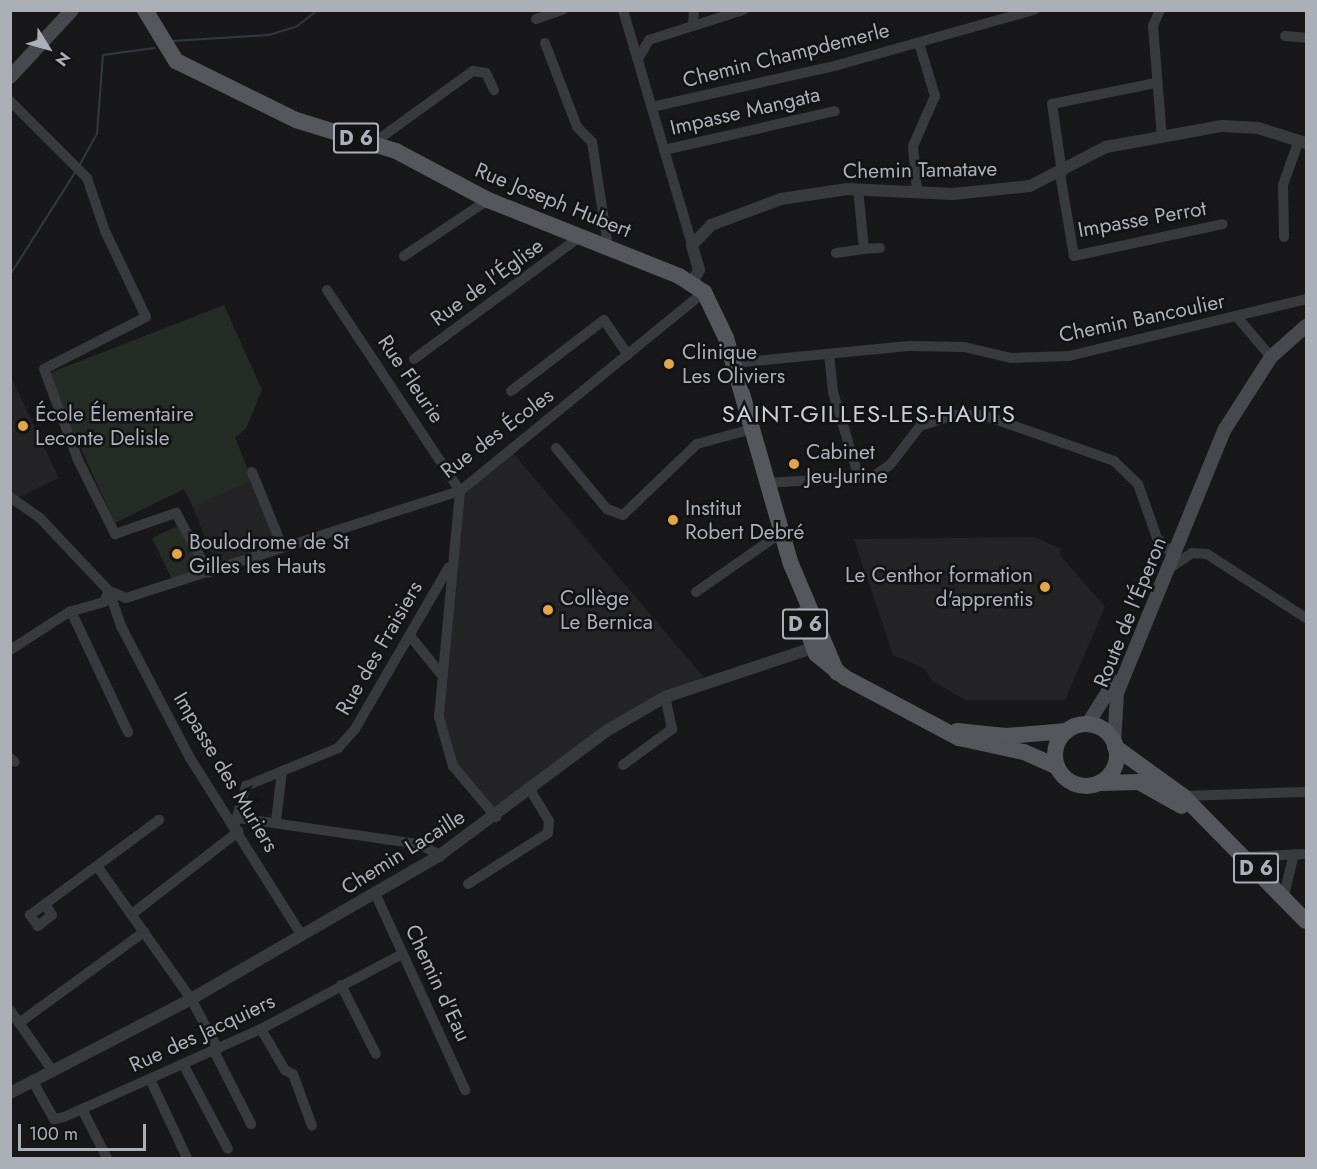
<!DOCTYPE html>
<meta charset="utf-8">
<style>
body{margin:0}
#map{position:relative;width:1317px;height:1169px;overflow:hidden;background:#18181a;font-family:Jost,sans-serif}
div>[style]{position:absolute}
.built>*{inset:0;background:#242426;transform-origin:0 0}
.green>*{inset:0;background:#242c25;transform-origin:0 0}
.stream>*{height:2px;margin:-1px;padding:0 1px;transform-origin:1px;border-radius:1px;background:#31393f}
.minor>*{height:10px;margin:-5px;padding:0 5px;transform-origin:5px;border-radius:5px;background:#393a3e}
.tertiary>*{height:12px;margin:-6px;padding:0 6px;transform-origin:6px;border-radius:6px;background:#393a3e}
.secondary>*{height:14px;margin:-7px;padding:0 7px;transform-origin:7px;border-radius:7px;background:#47494e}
.primary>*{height:16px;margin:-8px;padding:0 8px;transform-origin:8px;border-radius:8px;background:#55575d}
.primary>.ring{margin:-8px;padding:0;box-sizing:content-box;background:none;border:16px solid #55575d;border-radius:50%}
.dots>*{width:16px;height:16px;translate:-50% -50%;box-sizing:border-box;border:3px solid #131315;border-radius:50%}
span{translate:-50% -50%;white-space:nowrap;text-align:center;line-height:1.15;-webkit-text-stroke:5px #131315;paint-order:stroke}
.shield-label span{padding:2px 4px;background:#131315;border:2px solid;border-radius:4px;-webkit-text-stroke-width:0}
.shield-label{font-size:20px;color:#abb0b8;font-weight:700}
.street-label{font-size:21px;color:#abb0b8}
.poi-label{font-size:21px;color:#abb0b8}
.left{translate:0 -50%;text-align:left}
.right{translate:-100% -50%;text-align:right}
.quarter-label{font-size:24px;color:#cccfd5;letter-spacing:1.5px}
.frame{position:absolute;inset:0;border:12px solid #abb0b8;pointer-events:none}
.north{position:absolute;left:18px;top:18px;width:60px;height:60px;-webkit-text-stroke:4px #131315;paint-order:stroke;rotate:127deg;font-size:16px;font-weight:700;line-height:24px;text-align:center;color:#abb0b8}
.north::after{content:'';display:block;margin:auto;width:21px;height:27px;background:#abb0b8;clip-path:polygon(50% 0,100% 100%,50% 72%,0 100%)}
.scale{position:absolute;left:18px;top:1124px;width:128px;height:27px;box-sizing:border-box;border:3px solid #abb0b8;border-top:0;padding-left:8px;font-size:18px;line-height:21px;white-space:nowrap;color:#abb0b8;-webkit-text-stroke:4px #131315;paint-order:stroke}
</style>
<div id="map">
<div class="built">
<div style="clip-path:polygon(10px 375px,59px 478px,16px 499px,10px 497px)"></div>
<div style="clip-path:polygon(512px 452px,707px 681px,664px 696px,496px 816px,461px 778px,443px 735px,464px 490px)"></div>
<div style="left:252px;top:480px;width:68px;height:65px;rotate:68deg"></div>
<div style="clip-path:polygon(1034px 537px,1061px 549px,1060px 555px,1105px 607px,1065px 700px,966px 700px,932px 681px,925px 669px,893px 655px,854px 539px)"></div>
</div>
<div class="green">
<div style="clip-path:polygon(224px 305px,262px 390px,246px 429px,235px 437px,252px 480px,193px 507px,184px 489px,115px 523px,47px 374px)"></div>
<div style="left:179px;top:525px;width:51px;height:30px;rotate:64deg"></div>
</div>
<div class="stream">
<div style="left:172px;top:41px;width:97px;rotate:-3.5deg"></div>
<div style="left:269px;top:35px;width:28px;rotate:-17deg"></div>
<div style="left:296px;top:27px;width:28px;rotate:-38deg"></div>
<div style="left:79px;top:166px;width:37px;rotate:-61deg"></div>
<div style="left:97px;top:134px;width:79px;rotate:-85.7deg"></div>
<div style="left:103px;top:55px;width:52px;rotate:-7.7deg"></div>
<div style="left:10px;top:275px;width:123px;rotate:-57.6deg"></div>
</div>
<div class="minor">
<div style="left:623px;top:10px;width:245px;rotate:73.6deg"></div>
<div style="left:1160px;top:10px;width:17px;rotate:114deg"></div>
<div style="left:1153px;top:26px;width:111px;rotate:85.4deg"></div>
<div style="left:536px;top:19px;width:28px;rotate:-19deg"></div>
<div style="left:693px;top:25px;width:15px;rotate:-86deg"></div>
<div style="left:1285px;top:36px;width:21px;rotate:5deg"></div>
<div style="left:545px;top:43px;width:90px;rotate:69.1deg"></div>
<div style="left:577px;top:127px;width:21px;rotate:45deg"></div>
<div style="left:592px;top:142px;width:105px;rotate:81.3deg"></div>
<div style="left:638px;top:59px;width:22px;rotate:-60deg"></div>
<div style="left:649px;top:40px;width:99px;rotate:-17.7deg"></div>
<div style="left:10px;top:101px;width:109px;rotate:45deg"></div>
<div style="left:87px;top:178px;width:56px;rotate:71.2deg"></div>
<div style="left:105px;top:231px;width:95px;rotate:64.5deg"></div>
<div style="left:146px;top:317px;width:114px;rotate:153deg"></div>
<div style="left:44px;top:369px;width:97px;rotate:69.5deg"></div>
<div style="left:78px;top:460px;width:83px;rotate:63.4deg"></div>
<div style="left:115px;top:534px;width:65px;rotate:-19deg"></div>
<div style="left:176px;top:513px;width:68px;rotate:61.2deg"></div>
<div style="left:652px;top:107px;width:191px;rotate:-12.7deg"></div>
<div style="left:838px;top:65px;width:204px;rotate:-15.7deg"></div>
<div style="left:372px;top:144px;width:125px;rotate:-35.9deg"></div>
<div style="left:473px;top:71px;width:13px;rotate:9deg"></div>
<div style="left:486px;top:73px;width:19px;rotate:65deg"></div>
<div style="left:664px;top:150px;width:175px;rotate:-12.8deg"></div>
<div style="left:1062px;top:173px;width:70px;rotate:-98.2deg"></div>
<div style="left:1052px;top:104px;width:105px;rotate:-11.5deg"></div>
<div style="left:1060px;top:174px;width:83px;rotate:80.3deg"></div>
<div style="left:1074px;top:256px;width:152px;rotate:-12.1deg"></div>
<div style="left:917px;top:191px;width:45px;rotate:-95.1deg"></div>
<div style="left:913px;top:146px;width:55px;rotate:-66.3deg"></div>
<div style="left:935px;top:96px;width:55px;rotate:-106.8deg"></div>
<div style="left:1284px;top:237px;width:52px;rotate:-91.1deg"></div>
<div style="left:1283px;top:185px;width:48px;rotate:-70.4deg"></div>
<div style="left:864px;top:249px;width:16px;rotate:-4deg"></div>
<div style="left:836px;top:253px;width:28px;rotate:-8deg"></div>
<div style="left:864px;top:249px;width:60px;rotate:-95.7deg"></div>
<div style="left:404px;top:256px;width:101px;rotate:-33.7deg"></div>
<div style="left:327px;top:290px;width:241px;rotate:56.5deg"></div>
<div style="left:1238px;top:318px;width:51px;rotate:49.8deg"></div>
<div style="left:829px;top:354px;width:38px;rotate:84deg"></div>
<div style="left:833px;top:392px;width:90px;rotate:73.2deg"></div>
<div style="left:414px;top:359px;width:207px;rotate:-36.4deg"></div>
<div style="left:733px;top:363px;width:179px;rotate:-5.5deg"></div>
<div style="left:911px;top:346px;width:53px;rotate:1.1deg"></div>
<div style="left:964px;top:347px;width:48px;rotate:13.2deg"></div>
<div style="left:1011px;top:358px;width:58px;rotate:-2deg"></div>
<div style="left:1069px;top:356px;width:244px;rotate:-13.5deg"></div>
<div style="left:511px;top:391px;width:117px;rotate:-37.4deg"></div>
<div style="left:604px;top:320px;width:42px;rotate:55.6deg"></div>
<div style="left:556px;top:448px;width:80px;rotate:50.1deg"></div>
<div style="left:607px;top:509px;width:17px;rotate:21deg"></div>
<div style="left:623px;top:515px;width:103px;rotate:-43.8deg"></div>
<div style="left:697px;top:444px;width:57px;rotate:-15.3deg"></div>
<div style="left:252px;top:472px;width:80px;rotate:67.9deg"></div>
<div style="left:768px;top:483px;width:106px;rotate:-3.8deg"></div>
<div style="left:874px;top:476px;width:19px;rotate:-35deg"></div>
<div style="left:890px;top:465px;width:49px;rotate:-52.4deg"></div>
<div style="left:920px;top:426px;width:35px;rotate:-18deg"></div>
<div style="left:953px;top:415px;width:30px"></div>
<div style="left:983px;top:415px;width:139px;rotate:19.3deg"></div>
<div style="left:1114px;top:461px;width:33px;rotate:44deg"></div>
<div style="left:1138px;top:484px;width:57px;rotate:70.6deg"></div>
<div style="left:1157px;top:538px;width:18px;rotate:47deg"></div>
<div style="left:460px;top:491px;width:227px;rotate:95.3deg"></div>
<div style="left:439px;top:717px;width:51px;rotate:74.1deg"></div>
<div style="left:453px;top:766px;width:67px;rotate:49.9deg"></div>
<div style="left:10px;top:497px;width:35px;rotate:35deg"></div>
<div style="left:39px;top:517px;width:102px;rotate:46.6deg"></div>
<div style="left:109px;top:591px;width:18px;rotate:22deg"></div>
<div style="left:126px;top:598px;width:351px;rotate:-17.8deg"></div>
<div style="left:460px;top:491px;width:315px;rotate:-39.2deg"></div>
<div style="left:1170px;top:568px;width:27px;rotate:-34deg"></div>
<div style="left:1192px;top:553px;width:15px;rotate:4deg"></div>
<div style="left:1207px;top:554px;width:118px;rotate:32.9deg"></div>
<div style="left:109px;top:591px;width:39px;rotate:71deg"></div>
<div style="left:122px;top:628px;width:147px;rotate:62.4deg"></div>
<div style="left:190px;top:758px;width:210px;rotate:57.8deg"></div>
<div style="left:696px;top:592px;width:103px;rotate:-34.8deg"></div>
<div style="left:71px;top:611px;width:134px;rotate:64.8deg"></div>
<div style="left:411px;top:637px;width:46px;rotate:51.1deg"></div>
<div style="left:10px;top:650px;width:70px;rotate:-32.8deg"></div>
<div style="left:69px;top:612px;width:36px;rotate:-16deg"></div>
<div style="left:104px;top:602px;width:12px;rotate:-66deg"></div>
<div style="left:10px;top:758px;width:6px;rotate:39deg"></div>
<div style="left:623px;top:765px;width:61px;rotate:-36.3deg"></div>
<div style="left:672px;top:729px;width:33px;rotate:-102deg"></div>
<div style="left:1183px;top:796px;width:123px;rotate:-1.9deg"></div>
<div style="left:238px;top:818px;width:183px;rotate:8.2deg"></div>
<div style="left:419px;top:844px;width:24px;rotate:28deg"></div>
<div style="left:276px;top:821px;width:50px;rotate:-83.2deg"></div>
<div style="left:235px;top:824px;width:40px;rotate:-74deg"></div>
<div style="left:246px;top:786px;width:100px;rotate:-22.4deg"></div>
<div style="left:338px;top:748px;width:25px;rotate:-48deg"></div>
<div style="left:355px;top:729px;width:187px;rotate:-59.9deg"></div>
<div style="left:1245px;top:857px;width:61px;rotate:-2.8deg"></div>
<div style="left:97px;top:866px;width:163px;rotate:54.7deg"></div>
<div style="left:191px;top:999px;width:57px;rotate:61.6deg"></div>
<div style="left:468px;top:884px;width:95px;rotate:-32.5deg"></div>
<div style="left:548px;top:833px;width:12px;rotate:-85deg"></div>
<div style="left:549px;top:821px;width:35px;rotate:-121deg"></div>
<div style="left:375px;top:893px;width:217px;rotate:65.4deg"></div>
<div style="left:1284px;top:895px;width:42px;rotate:-76.3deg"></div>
<div style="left:45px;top:904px;width:13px;rotate:58deg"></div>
<div style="left:52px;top:915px;width:18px;rotate:142deg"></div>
<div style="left:38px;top:926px;width:14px;rotate:-126deg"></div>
<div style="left:30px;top:915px;width:19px;rotate:-36deg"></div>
<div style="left:45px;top:904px;width:142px;rotate:-36.4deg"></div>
<div style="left:132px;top:914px;width:135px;rotate:-37.8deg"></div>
<div style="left:341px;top:985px;width:77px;rotate:63.1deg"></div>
<div style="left:10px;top:1010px;width:73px;rotate:55deg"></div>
<div style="left:19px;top:1023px;width:155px;rotate:-36.1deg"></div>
<div style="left:261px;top:1029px;width:48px;rotate:59.7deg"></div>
<div style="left:285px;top:1070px;width:9px;rotate:27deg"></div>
<div style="left:293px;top:1074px;width:55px;rotate:69.9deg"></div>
<div style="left:214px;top:1051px;width:82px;rotate:63.1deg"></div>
<div style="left:183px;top:1064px;width:96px;rotate:62.1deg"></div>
<div style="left:150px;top:1079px;width:87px;rotate:64.9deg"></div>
<div style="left:32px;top:1080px;width:45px;rotate:60.6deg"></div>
<div style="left:54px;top:1119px;width:10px;rotate:-11deg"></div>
<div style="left:64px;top:1117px;width:216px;rotate:-24.1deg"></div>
<div style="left:261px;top:1029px;width:160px;rotate:-28deg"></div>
<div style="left:82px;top:1109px;width:55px;rotate:63deg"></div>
</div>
<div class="tertiary">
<div style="left:692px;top:283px;width:15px;rotate:-62deg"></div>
<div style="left:699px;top:270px;width:26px;rotate:-106deg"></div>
<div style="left:692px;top:245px;width:28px;rotate:-46deg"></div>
<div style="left:711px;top:225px;width:75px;rotate:-20.4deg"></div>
<div style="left:781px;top:199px;width:67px;rotate:-8.6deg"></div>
<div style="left:847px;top:189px;width:106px;rotate:2.7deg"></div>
<div style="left:953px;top:194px;width:77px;rotate:-5.9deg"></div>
<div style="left:1030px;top:186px;width:85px;rotate:-27.2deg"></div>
<div style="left:1106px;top:147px;width:118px;rotate:-10.3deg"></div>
<div style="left:1222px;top:126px;width:36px;rotate:3deg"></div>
<div style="left:1258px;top:128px;width:50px;rotate:17.4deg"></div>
<div style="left:10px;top:1093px;width:204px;rotate:-27.4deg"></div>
<div style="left:191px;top:999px;width:288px;rotate:-30deg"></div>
<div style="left:440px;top:855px;width:209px;rotate:-36.7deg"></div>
<div style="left:608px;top:730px;width:66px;rotate:-30.1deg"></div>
<div style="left:665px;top:697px;width:155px;rotate:-18.4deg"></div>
</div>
<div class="secondary">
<div style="left:10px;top:77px;width:91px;rotate:-47.2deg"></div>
<div style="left:1087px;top:725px;width:51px;rotate:-57.9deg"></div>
<div style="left:1114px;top:744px;width:51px;rotate:-86.6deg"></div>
<div style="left:1117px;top:693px;width:285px;rotate:-67.8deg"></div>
<div style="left:1225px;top:429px;width:85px;rotate:-57.4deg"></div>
<div style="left:1271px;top:357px;width:47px;rotate:-41.5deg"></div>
</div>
<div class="primary">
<div style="left:145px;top:10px;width:60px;rotate:58.7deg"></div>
<div style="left:176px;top:61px;width:134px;rotate:26.2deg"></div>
<div style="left:296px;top:120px;width:105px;rotate:17.2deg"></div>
<div style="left:396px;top:151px;width:104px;rotate:28deg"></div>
<div style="left:488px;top:200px;width:206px;rotate:21.7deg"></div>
<div style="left:679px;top:276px;width:30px;rotate:33deg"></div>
<div style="left:704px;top:292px;width:51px;rotate:64.4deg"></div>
<div style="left:726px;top:338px;width:235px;rotate:74deg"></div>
<div style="left:791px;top:564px;width:118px;rotate:67.1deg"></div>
<div style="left:802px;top:615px;width:41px;rotate:70.3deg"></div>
<div style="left:816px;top:654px;width:38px;rotate:39deg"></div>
<div style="left:846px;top:678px;width:128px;rotate:28deg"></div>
<div style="left:959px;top:738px;width:66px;rotate:12.2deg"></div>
<div style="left:1024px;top:752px;width:36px;rotate:24deg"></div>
<div class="ring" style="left:1055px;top:724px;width:46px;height:46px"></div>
<div style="left:957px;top:731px;width:49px;rotate:5.8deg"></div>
<div style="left:1006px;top:736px;width:61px;rotate:-4.7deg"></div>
<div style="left:1115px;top:747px;width:84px;rotate:35.8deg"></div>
<div style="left:1183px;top:796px;width:175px;rotate:45.5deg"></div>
<div style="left:1099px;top:783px;width:40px;rotate:-1.4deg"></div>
<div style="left:1139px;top:782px;width:49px;rotate:29.2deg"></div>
</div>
<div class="dots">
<div style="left:669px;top:364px;background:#e2a547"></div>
<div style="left:23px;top:426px;background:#e2a547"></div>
<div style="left:794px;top:464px;background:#e2a547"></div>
<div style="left:673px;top:520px;background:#e2a547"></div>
<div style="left:177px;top:554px;background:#e2a547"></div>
<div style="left:1045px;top:587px;background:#e2a547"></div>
<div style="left:548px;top:610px;background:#e2a547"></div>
</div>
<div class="shield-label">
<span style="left:356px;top:138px">D 6</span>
<span style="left:805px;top:624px">D 6</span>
<span style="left:1256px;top:868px">D 6</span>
</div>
<div class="street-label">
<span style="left:786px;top:55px;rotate:-14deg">Chemin Champdemerle</span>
<span style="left:745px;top:111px;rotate:-13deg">Impasse Mangata</span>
<span style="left:920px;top:170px;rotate:-1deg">Chemin Tamatave</span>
<span style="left:553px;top:200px;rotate:22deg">Rue Joseph Hubert</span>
<span style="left:1142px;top:219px;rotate:-10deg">Impasse Perrot</span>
<span style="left:487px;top:282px;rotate:-36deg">Rue de l'Église</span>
<span style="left:1142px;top:318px;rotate:-12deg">Chemin Bancoulier</span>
<span style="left:411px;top:379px;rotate:56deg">Rue Fleurie</span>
<span style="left:497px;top:433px;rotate:-37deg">Rue des Écoles</span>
<span style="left:1130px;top:612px;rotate:-68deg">Route de l'Éperon</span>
<span style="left:379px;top:648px;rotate:-60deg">Rue des Fraisiers</span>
<span style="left:226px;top:772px;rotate:59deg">Impasse des Muriers</span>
<span style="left:403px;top:852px;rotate:-32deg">Chemin Lacaille</span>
<span style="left:438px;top:983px;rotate:65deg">Chemin d'Eau</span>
<span style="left:202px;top:1033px;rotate:-25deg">Rue des Jacquiers</span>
</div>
<div class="poi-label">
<span class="left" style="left:682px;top:364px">Clinique<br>Les Oliviers</span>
<span class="left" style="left:35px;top:426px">École Élementaire<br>Leconte Delisle</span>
<span class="left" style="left:806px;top:464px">Cabinet<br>Jeu-Jurine</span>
<span class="left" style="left:685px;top:520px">Institut<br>Robert Debré</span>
<span class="left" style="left:189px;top:554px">Boulodrome de St<br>Gilles les Hauts</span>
<span class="right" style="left:1033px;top:587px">Le Centhor formation<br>d'apprentis</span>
<span class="left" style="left:560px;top:610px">Collège<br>Le Bernica</span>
</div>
<div class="quarter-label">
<span style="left:869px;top:414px">SAINT-GILLES-LES-HAUTS</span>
</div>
<div class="frame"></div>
<div class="north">N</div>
<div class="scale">100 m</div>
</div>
